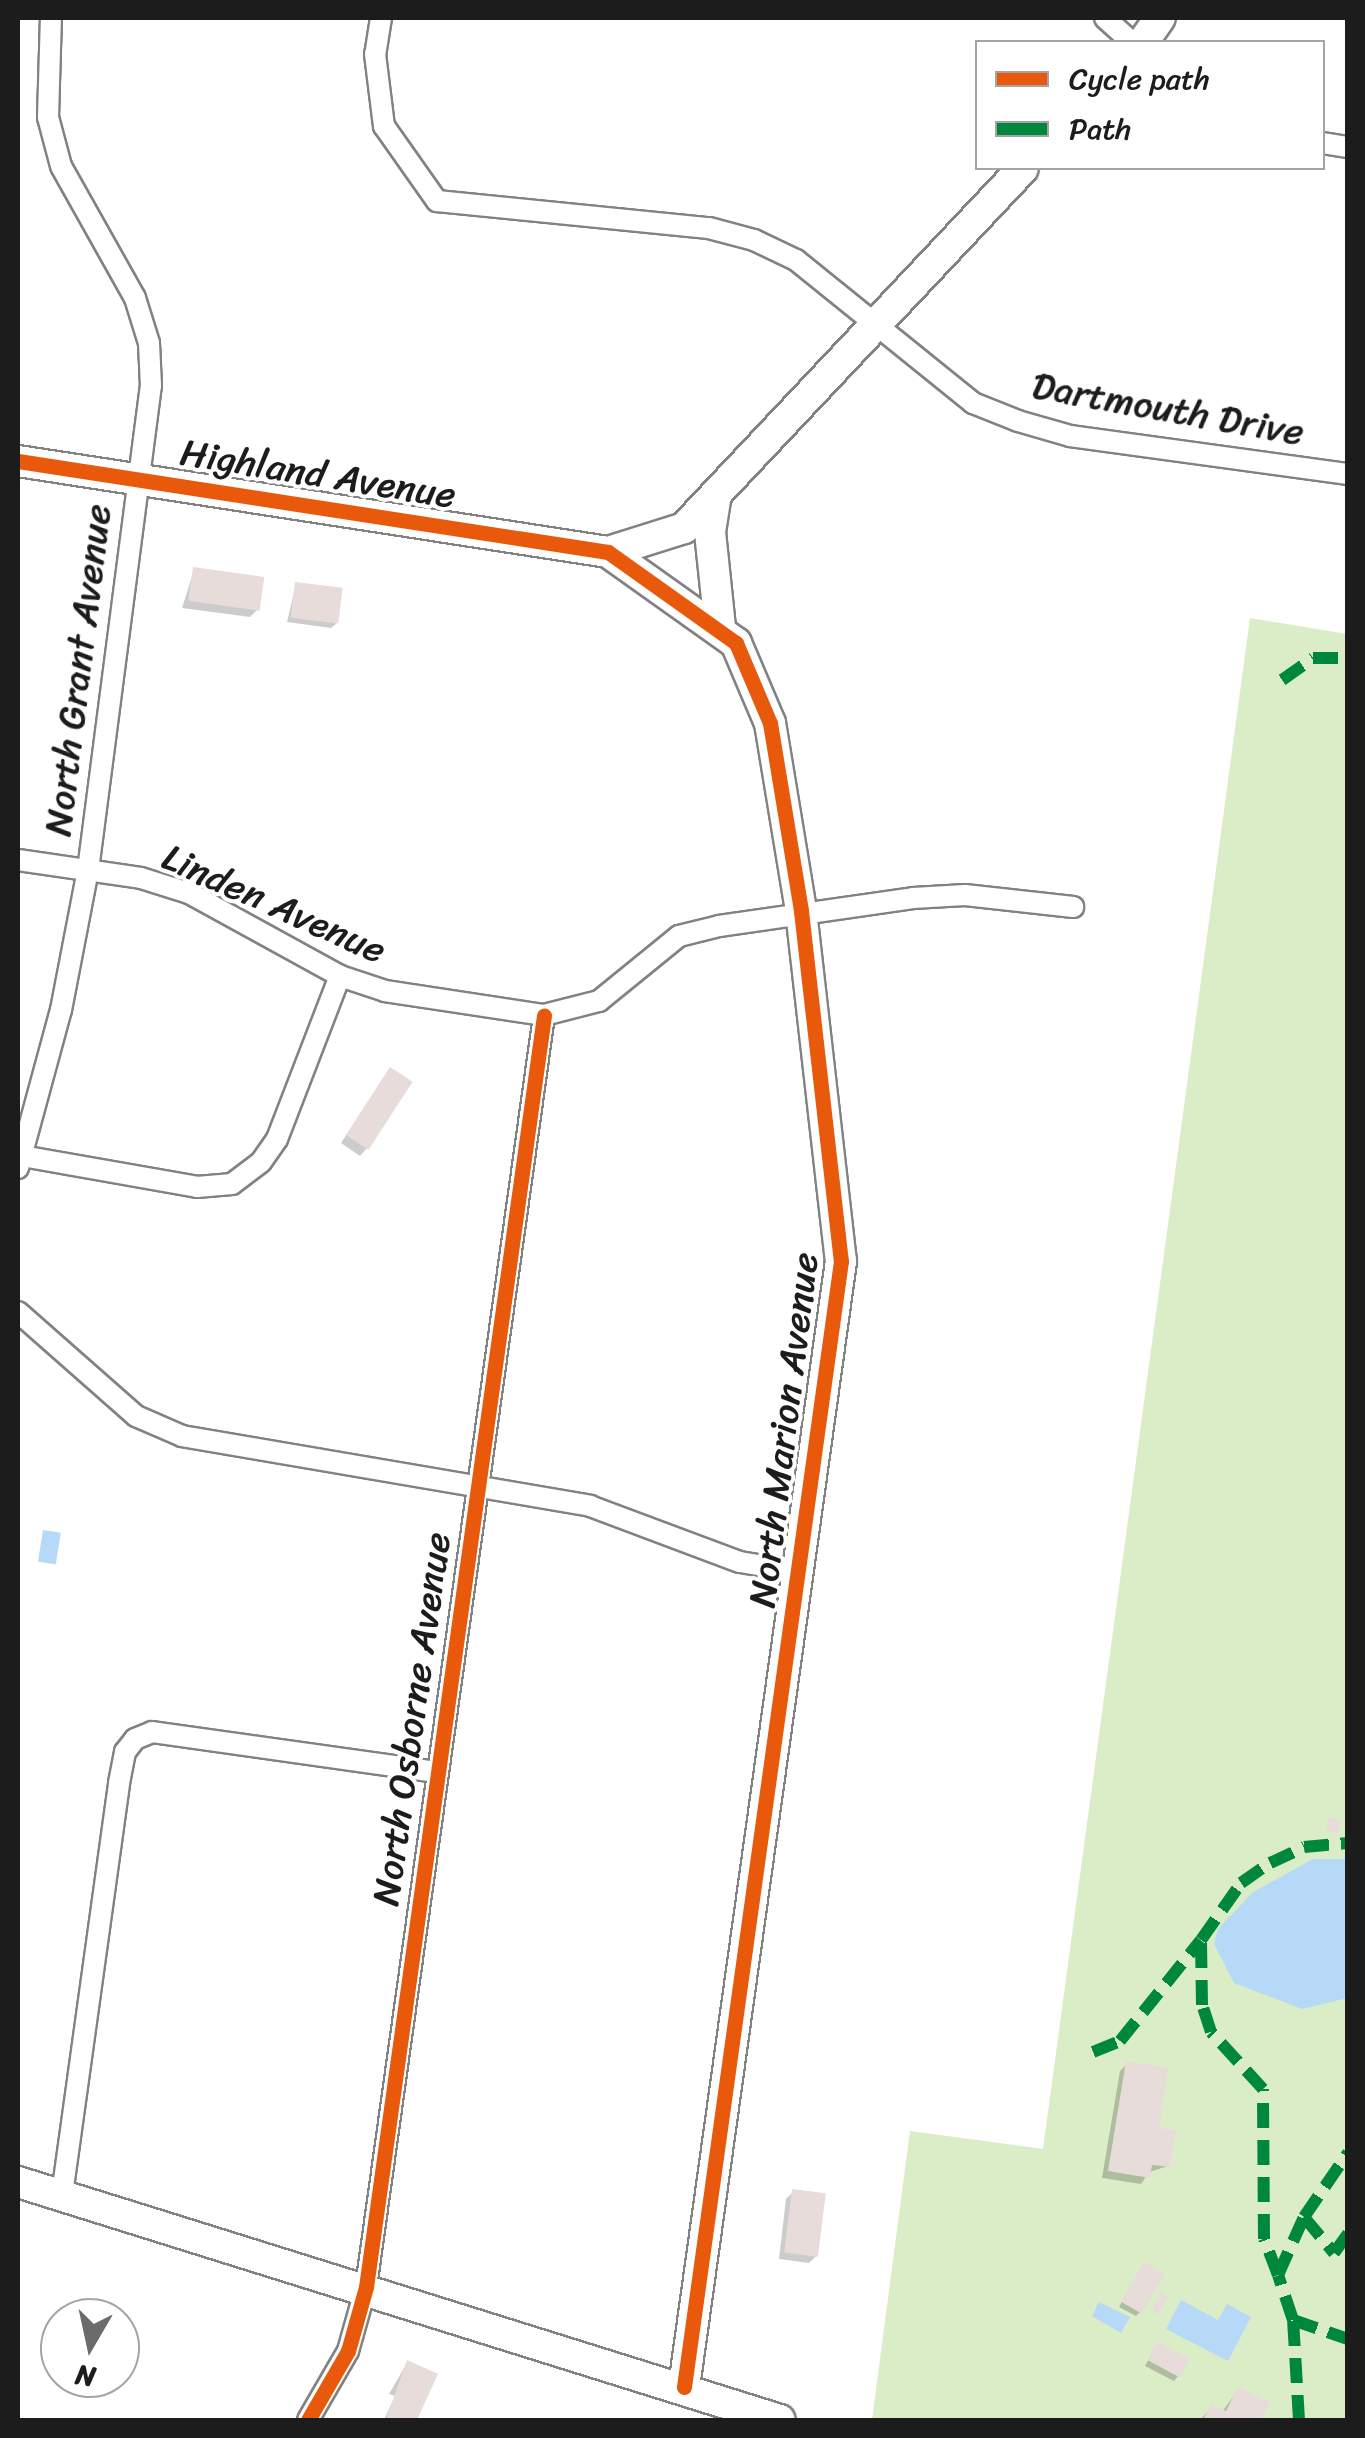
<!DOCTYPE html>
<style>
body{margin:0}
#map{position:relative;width:1365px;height:2438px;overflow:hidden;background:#fff;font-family:Sriracha,sans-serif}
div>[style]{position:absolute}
.green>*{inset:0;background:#daedc6}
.water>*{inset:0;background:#b5d9f6;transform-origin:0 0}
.shadow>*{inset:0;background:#0003}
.building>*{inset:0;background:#e7dcd9;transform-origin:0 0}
.roads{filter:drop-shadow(2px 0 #828282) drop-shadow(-2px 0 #828282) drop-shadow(0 2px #828282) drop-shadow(0 -2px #828282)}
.street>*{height:20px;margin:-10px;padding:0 10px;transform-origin:10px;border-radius:10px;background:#fff}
.secondary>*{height:30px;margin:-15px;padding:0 15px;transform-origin:15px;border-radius:15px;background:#fff}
.quiet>*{height:12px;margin-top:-6px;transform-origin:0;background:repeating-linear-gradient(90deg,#00873e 0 25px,transparent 0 37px)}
.cycleway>*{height:15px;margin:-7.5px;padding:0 7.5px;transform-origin:7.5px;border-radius:7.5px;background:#e8590c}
span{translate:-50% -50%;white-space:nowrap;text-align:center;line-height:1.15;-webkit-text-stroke:8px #fff;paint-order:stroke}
.street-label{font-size:38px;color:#1c1c1c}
.frame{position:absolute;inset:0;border:20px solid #1c1c1c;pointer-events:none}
.legend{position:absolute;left:975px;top:40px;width:350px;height:130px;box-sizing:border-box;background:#fff;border:2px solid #a4a4a4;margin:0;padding:12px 18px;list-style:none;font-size:30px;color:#1c1c1c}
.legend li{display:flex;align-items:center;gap:20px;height:50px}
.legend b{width:50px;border:2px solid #a4a4a4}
.north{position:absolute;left:40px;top:2298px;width:100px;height:100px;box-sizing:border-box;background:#fff;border:2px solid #a4a4a4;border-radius:50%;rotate:189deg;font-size:28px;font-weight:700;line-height:40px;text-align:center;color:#1c1c1c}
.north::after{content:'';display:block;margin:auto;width:35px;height:45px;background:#6b6b6b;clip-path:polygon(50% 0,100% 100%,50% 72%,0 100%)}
</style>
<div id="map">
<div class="green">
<div style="clip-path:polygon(1250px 618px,1347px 634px,1347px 2420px,872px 2420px,910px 2131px,1043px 2149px)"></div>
</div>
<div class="water">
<div style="left:43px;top:1530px;width:18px;height:32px;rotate:9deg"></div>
<div style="clip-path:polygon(1313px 1859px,1347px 1859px,1347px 1998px,1302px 2009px,1234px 1983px,1214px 1944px,1218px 1929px,1253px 1892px)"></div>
<div style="clip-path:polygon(1181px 2300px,1218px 2320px,1227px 2304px,1251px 2317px,1228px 2361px,1166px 2329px)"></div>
<div style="clip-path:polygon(1099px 2302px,1130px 2317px,1121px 2333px,1092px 2316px)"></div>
</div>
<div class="shadow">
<div style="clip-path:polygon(194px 570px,257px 610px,250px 617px,182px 608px)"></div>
<div style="clip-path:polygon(296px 584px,336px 624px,331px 628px,287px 622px)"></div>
<div style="clip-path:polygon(390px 1070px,367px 1148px,360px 1156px,341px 1143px)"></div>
<div style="clip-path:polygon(1127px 2064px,1168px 2166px,1149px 2172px,1141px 2184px,1102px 2178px,1120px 2071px)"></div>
<div style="clip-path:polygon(793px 2192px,816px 2256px,809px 2263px,779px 2259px,786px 2199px)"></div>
<div style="clip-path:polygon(1140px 2270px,1140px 2312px,1136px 2316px,1119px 2307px)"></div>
<div style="clip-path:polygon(1154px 2350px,1178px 2376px,1174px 2381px,1145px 2366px)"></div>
<div style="clip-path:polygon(407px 2363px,434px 2376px,414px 2420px,384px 2420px,395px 2396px,389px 2394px)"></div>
<div style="clip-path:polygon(1238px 2390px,1266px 2403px,1258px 2420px,1200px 2420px,1212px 2407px,1222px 2412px)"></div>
</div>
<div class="building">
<div style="left:193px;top:567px;width:72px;height:34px;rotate:8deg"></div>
<div style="left:295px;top:582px;width:48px;height:36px;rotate:7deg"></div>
<div style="left:390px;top:1067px;width:27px;height:81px;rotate:33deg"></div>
<div style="left:1328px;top:1818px;width:12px;height:14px;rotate:5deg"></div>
<div style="clip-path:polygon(1126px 2061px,1168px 2068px,1159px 2128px,1176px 2131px,1170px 2167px,1152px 2165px,1150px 2178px,1108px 2171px)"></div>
<div style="left:792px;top:2189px;width:34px;height:64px;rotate:7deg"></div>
<div style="left:1144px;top:2262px;width:24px;height:46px;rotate:30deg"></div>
<div style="left:1161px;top:2293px;width:8px;height:20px;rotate:30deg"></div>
<div style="left:1158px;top:2342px;width:36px;height:21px;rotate:28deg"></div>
<div style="clip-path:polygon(407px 2360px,438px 2374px,417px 2420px,386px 2420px)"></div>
<div style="clip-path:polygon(1238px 2387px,1270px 2402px,1261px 2420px,1203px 2420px,1211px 2404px,1226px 2411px)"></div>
</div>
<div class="roads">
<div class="street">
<div style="left:381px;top:18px;width:36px;rotate:99deg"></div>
<div style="left:375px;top:54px;width:73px;rotate:82.9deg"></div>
<div style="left:384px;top:126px;width:92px;rotate:54.8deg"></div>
<div style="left:437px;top:201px;width:273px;rotate:5.7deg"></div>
<div style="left:709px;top:228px;width:47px;rotate:14.9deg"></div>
<div style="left:754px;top:240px;width:47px;rotate:25.5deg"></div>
<div style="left:796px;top:260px;width:228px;rotate:38.9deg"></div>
<div style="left:973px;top:403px;width:48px;rotate:21.8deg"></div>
<div style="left:1018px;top:421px;width:54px;rotate:16.1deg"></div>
<div style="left:1070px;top:436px;width:281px;rotate:7.8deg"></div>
<div style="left:1105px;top:18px;width:36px;rotate:42deg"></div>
<div style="left:1322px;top:143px;width:26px;rotate:9deg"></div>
<div style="left:18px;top:860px;width:124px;rotate:8.3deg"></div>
<div style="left:141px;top:878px;width:50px;rotate:17.4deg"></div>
<div style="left:189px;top:893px;width:172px;rotate:28.8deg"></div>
<div style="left:340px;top:976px;width:47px;rotate:18.4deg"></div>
<div style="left:385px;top:991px;width:161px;rotate:8.6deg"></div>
<div style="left:544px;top:1015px;width:57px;rotate:-14.3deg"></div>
<div style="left:599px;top:1001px;width:103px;rotate:-39.1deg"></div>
<div style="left:679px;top:936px;width:41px;rotate:-14deg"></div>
<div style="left:719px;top:926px;width:196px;rotate:-8.2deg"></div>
<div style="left:913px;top:898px;width:52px;rotate:-3.3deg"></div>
<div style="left:965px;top:895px;width:109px;rotate:6.3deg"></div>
<div style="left:22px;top:1156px;width:178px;rotate:10deg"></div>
<div style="left:197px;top:1187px;width:35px;rotate:-5deg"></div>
<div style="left:232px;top:1184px;width:36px;rotate:-37deg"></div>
<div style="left:261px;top:1162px;width:28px;rotate:-55deg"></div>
<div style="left:277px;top:1139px;width:175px;rotate:-68.9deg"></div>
<div style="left:18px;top:1168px;width:164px;rotate:-74.8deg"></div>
<div style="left:61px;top:1010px;width:143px;rotate:-79.1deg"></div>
<div style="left:88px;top:870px;width:488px;rotate:-82.6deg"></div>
<div style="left:151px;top:386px;width:43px;rotate:-92.7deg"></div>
<div style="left:149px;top:343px;width:47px;rotate:-107.3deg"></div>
<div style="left:135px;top:298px;width:151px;rotate:-119.3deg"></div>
<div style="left:61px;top:166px;width:51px;rotate:-104.9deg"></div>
<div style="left:48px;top:117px;width:99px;rotate:-88.3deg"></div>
<div style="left:18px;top:1312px;width:157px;rotate:41.4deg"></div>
<div style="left:136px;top:1416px;width:50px;rotate:23.5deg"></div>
<div style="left:182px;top:1436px;width:414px;rotate:9.7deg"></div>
<div style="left:590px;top:1506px;width:160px;rotate:20.5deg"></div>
<div style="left:740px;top:1562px;width:61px;rotate:9.5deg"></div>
<div style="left:62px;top:2195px;width:416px;rotate:-82.1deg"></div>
<div style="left:119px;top:1783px;width:32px;rotate:-79deg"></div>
<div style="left:125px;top:1752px;width:16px;rotate:-52deg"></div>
<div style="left:135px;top:1739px;width:18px;rotate:-22deg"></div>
<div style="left:152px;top:1732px;width:288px;rotate:8deg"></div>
<div style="left:308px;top:2420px;width:80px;rotate:-59.9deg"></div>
<div style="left:348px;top:2351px;width:66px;rotate:-74.3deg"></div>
<div style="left:366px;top:2287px;width:1284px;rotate:-82.03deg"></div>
</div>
<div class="secondary">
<div style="left:1143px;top:42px;width:29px;rotate:-55deg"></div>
<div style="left:18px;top:461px;width:597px;rotate:8.77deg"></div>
<div style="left:608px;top:552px;width:157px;rotate:35.4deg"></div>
<div style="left:736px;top:643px;width:87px;rotate:67deg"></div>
<div style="left:770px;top:723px;width:191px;rotate:80.6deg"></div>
<div style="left:801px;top:911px;width:352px;rotate:83.5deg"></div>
<div style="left:841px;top:1261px;width:1137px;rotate:97.94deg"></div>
<div style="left:716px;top:494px;width:38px;rotate:99deg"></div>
<div style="left:710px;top:532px;width:96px;rotate:84deg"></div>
<div style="left:608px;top:552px;width:80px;rotate:-17.5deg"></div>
<div style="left:684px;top:528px;width:494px;rotate:-46.7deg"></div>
<div style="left:18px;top:2182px;width:798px;rotate:17.35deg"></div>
</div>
</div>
<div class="quiet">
<div style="left:1282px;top:680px;width:38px;rotate:-35deg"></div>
<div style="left:1313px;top:658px;width:35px"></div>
<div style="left:1093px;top:2052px;width:29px;rotate:-22deg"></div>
<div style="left:1120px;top:2041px;width:129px;rotate:-51.3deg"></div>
<div style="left:1304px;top:2217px;width:47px;rotate:50.2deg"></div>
<div style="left:1334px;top:2253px;width:24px;rotate:-54deg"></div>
<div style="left:1278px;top:2275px;width:39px;rotate:-111deg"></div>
<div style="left:1264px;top:2239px;width:150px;rotate:-90.4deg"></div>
<div style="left:1263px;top:2089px;width:77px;rotate:-132.4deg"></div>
<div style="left:1211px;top:2032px;width:28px;rotate:-108deg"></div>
<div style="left:1202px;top:2005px;width:65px;rotate:-90.9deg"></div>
<div style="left:1201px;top:1940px;width:70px;rotate:-54.9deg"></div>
<div style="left:1241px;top:1883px;width:35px;rotate:-35deg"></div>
<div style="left:1270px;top:1863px;width:38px;rotate:-25deg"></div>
<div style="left:1304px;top:1847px;width:44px;rotate:-5.2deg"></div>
<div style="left:1293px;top:2320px;width:58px;rotate:19.1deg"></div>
<div style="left:1299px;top:2420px;width:100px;rotate:-93.4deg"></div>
<div style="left:1293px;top:2320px;width:47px;rotate:-108.4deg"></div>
<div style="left:1278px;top:2275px;width:64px;rotate:-65.9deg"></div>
<div style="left:1304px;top:2217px;width:78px;rotate:-55.5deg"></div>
</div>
<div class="cycleway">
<div style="left:18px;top:461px;width:597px;rotate:8.77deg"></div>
<div style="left:608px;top:552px;width:157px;rotate:35.4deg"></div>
<div style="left:736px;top:643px;width:87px;rotate:67deg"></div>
<div style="left:770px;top:723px;width:191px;rotate:80.6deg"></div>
<div style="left:801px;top:911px;width:352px;rotate:83.5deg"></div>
<div style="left:841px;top:1261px;width:1137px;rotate:97.94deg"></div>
<div style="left:308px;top:2420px;width:80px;rotate:-59.9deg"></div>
<div style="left:348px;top:2351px;width:66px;rotate:-74.3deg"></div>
<div style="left:366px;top:2287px;width:1284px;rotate:-82.03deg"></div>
</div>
<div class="street-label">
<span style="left:1168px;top:409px;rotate:10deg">Dartmouth Drive</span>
<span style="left:318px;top:474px;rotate:9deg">Highland Avenue</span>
<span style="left:78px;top:670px;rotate:-83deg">North Grant Avenue</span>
<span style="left:274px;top:904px;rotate:24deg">Linden Avenue</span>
<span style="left:784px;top:1430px;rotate:-83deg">North Marion Avenue</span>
<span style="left:412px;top:1719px;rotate:-82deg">North Osborne Avenue</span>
</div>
<div class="frame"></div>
<ul class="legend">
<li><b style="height:12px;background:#e8590c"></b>Cycle path</li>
<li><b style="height:12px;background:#00873e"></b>Path</li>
</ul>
<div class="north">N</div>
</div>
